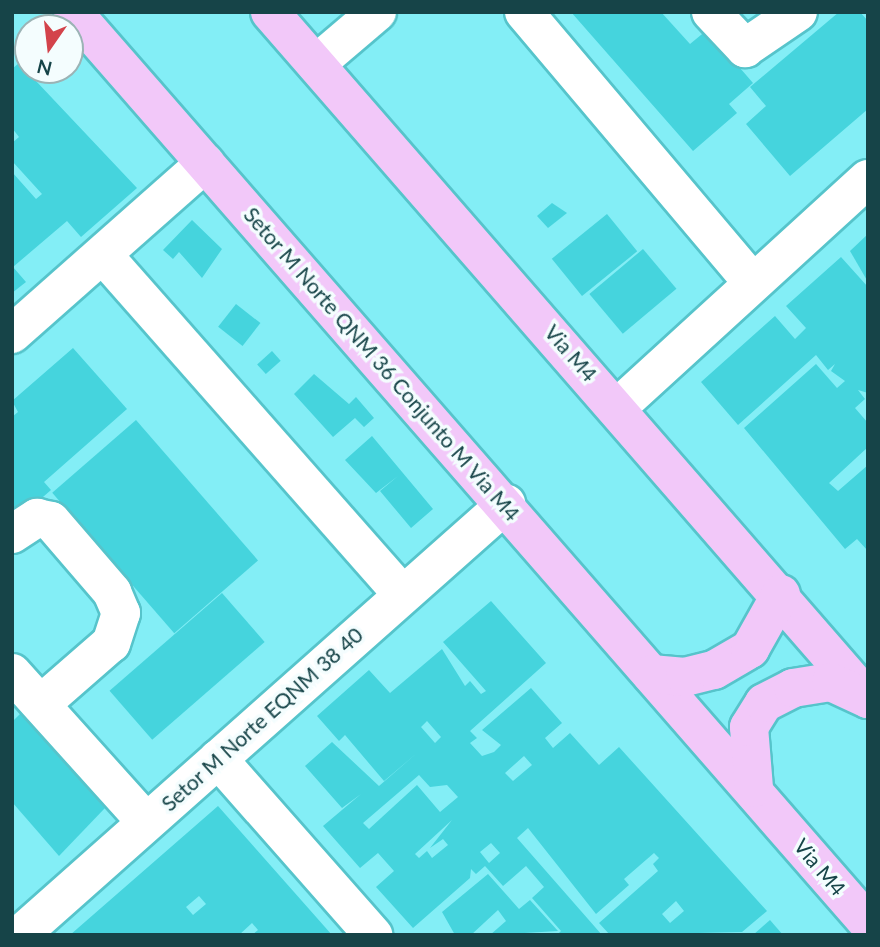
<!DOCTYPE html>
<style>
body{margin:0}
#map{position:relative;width:880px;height:947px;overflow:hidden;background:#83eef6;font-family:Lato,sans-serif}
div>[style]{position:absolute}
.building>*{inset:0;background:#45d4dd;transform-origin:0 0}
.roads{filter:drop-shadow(2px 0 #56c4cb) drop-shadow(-2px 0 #56c4cb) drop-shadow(0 2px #56c4cb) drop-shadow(0 -2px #56c4cb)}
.minor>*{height:38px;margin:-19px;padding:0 19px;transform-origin:19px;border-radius:19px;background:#fff}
.major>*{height:38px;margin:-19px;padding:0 19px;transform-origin:19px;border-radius:19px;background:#f2c8f9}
span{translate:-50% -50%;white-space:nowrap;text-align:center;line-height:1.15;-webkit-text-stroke:7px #f4fdfe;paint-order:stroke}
.street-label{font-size:21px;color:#164448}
.frame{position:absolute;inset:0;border:14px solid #164448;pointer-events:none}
.north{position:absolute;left:14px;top:14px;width:70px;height:70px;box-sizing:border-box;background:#f4fdfe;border:2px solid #9bb3b5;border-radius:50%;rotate:194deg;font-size:19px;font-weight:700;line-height:28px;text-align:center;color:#164448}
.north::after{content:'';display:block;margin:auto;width:24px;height:32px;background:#d3434b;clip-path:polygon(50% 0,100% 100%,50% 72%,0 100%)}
</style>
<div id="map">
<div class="building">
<div style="clip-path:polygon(571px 12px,661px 12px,690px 44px,707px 30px,753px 83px,729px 104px,737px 113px,693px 151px)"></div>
<div style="clip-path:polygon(839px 12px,860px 12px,868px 21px,868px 109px,790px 176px,746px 124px,766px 106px,750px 87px)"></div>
<div style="clip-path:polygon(19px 63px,137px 188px,81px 237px,67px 221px,13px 267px,26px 282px,12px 293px,12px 172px,36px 199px,42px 194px,12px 161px,12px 143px,19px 137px,12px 128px,12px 69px)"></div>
<div style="clip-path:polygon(552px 203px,567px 213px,548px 228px,537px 216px)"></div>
<div style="left:607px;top:214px;width:48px;height:71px;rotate:51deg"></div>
<div style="clip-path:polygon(192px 220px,222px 249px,202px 278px,179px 252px,173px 259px,163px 250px)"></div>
<div style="clip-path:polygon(868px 234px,868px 282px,850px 251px)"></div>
<div style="left:643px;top:249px;width:52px;height:70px;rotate:50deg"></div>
<div style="clip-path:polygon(841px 257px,868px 287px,868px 393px,858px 390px,865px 399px,855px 408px,868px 423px,868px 447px,829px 483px,838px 491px,868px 465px,868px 551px,857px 539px,845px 549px,744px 428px,816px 364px,837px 388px,845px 381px,831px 371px,835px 364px,828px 370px,816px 355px,738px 425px,701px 382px,775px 316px,795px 339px,806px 328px,786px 306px)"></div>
<div style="left:236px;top:304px;width:31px;height:29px;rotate:38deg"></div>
<div style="clip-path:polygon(73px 348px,127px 409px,44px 482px,51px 490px,12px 524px,12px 417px,18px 412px,12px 401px)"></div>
<div style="left:272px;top:351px;width:13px;height:20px;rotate:48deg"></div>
<div style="clip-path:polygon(314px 374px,349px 404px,356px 397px,374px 418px,364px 427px,355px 418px,333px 437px,294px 394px)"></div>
<div style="left:136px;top:420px;width:186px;height:111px;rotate:49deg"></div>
<div style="clip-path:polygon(372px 436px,433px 509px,411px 528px,380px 491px,398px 476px,376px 493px,345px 460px)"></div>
<div style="left:222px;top:593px;width:65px;height:149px;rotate:49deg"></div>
<div style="clip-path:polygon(evenodd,491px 601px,546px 663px,470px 731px,477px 738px,470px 743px,482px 756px,494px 752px,501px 745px,482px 730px,531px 688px,562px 723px,545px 738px,553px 748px,570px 733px,599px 765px,619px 747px,767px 911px,742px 932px,610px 935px,599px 923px,658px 871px,653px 864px,659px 858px,654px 853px,624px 879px,629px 885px,596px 914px,528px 828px,517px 838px,602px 935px,557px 935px,561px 931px,532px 898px,544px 887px,526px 866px,503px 886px,485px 866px,476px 874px,471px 869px,470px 878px,413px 928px,376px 887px,394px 871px,378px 853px,360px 868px,323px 826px,361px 794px,342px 808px,305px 766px,332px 742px,379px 786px,417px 753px,384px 781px,345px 735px,339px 741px,317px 716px,369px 670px,390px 693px,442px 649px,465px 686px,470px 681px,481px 694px,486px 691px,443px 642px,491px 601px,427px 721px,441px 737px,435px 743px,421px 727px,427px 721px,491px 601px,524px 756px,532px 765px,513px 781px,505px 773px,524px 756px,491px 601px,419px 775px,430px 787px,447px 785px,458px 797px,440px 812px,417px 785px,369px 829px,363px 823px,419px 775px,491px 601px,452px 820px,430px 848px,443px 839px,448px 845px,432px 858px,427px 851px,419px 858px,415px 854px,452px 820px,491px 601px,491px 843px,500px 853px,489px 863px,480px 852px,491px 843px,491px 601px,676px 901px,684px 911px,670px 923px,662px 914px,676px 901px)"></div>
<div style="clip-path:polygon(21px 713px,105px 808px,59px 856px,12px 802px,12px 722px)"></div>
<div style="clip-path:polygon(evenodd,218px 806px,332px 935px,252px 935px,258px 930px,252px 923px,239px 935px,70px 935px,218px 806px,199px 896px,206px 904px,193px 915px,186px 907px,199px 896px)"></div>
<div style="clip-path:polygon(488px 874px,519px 909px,530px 900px,558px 931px,490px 935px,506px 921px,498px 910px,471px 935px,455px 935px,442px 912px)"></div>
<div style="clip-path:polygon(770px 920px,783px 935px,753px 935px)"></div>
</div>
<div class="roads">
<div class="minor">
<div style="left:524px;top:12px;width:353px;rotate:49.8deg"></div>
<div style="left:711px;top:12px;width:50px;rotate:46.6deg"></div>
<div style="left:745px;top:48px;width:64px;rotate:-34.2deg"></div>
<div style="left:316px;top:64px;width:80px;rotate:-40.4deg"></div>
<div style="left:104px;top:256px;width:451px;rotate:48.6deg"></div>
<div style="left:12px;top:334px;width:258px;rotate:-41.5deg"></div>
<div style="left:618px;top:407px;width:338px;rotate:-42.4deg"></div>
<div style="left:12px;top:534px;width:30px;rotate:-33deg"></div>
<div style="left:37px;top:518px;width:14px;rotate:12deg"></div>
<div style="left:51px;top:521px;width:94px;rotate:49.3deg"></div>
<div style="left:112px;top:592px;width:23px;rotate:67deg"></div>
<div style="left:121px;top:613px;width:32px;rotate:108deg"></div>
<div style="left:111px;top:643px;width:93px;rotate:138.9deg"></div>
<div style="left:12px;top:673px;width:200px;rotate:48deg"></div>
<div style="left:218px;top:759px;width:235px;rotate:48.6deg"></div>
<div style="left:20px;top:935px;width:650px;rotate:-41.57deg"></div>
</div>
<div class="major">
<div style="left:73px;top:12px;width:1209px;rotate:48.89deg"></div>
<div style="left:270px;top:12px;width:911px;rotate:48.96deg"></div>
<div style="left:651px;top:674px;width:34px;rotate:5deg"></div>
<div style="left:685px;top:677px;width:30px;rotate:-14deg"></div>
<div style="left:714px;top:670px;width:42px;rotate:-30.3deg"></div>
<div style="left:750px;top:649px;width:63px;rotate:-60.6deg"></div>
<div style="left:754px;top:788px;width:61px;rotate:-94.7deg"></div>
<div style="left:749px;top:727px;width:28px;rotate:-58deg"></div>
<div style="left:764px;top:703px;width:33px;rotate:-27deg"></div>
<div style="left:793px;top:688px;width:38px;rotate:-9deg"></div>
<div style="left:831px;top:682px;width:41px;rotate:24.7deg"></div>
</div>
</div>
<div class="street-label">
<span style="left:571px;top:353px;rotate:49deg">Via M4</span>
<span style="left:382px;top:364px;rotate:49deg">Setor M Norte QNM 36 Conjunto M Via M4</span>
<span style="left:262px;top:719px;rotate:-42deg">Setor M Norte EQNM 38 40</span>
<span style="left:820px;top:867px;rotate:50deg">Via M4</span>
</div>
<div class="frame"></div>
<div class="north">N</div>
</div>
